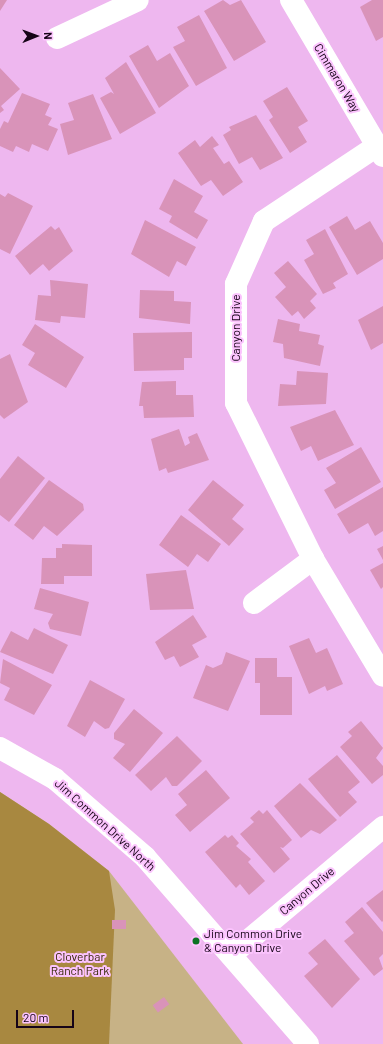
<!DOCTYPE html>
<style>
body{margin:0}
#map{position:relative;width:383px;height:1044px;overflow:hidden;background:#eeb7ef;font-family:Barlow,sans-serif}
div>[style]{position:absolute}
.green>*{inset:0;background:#c7b286}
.forest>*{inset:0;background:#a88840}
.building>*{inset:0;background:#d993b9;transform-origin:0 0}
.minor>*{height:22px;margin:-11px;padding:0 11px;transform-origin:11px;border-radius:11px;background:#fff}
.dots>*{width:11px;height:11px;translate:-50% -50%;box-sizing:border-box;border:2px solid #fbc3fd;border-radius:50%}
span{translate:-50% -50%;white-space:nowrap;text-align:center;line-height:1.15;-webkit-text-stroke:4px #fbc3fd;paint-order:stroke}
.street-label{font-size:12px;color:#160417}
.poi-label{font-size:12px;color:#160417}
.left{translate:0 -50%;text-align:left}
.park-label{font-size:12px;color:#362807}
.north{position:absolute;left:16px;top:16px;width:40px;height:40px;-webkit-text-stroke:3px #fbc3fd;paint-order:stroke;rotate:89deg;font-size:11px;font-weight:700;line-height:16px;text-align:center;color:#160417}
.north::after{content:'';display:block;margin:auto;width:14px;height:18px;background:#160417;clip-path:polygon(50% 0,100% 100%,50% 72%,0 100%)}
.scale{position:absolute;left:16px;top:1010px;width:58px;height:18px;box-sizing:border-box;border:2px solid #160417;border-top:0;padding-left:5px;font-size:12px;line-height:14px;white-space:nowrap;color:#160417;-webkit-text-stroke:3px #fbc3fd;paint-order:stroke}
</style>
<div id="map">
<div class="green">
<div style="clip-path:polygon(0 792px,49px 824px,109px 871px,243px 1044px,0 1044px)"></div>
</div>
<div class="forest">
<div style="clip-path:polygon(0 792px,49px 824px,109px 871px,115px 910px,109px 1044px,0 1044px)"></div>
</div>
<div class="building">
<div style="clip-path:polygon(0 0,7px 0,0 11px)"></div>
<div style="clip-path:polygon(223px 0,230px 5px,241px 0,266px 42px,234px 61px,204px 11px)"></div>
<div style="clip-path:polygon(372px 0,383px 0,383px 37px,376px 41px,360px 7px)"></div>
<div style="clip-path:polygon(199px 15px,227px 68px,196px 86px,173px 47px,185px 41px,177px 27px)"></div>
<div style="clip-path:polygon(148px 45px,157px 61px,170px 53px,189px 86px,159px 108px,129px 56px)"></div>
<div style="clip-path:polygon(126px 62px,156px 113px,120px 134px,100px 98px,111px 92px,114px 94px,105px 78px)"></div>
<div style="clip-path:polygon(0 68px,20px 89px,1px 106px,4px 110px,0 113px)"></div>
<div style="clip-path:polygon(287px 87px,308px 121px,298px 127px,307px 142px,290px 153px,269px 120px,273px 117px,263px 101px)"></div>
<div style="clip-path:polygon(22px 93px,50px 104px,45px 115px,52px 118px,48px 125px,58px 129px,48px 151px,32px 144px,29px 152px,16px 146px,13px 152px,0 146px,0 129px,4px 121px,8px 123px)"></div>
<div style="clip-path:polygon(93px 94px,112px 139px,68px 155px,60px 124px,74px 120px,68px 103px)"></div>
<div style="clip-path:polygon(256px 115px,283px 158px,260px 170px,252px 157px,239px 164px,223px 135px,231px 130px,229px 127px)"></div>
<div style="clip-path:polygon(212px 136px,219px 145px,213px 148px,224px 164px,229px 161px,243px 182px,223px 196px,211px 180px,201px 186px,178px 153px,195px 140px,200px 147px)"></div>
<div style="clip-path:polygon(174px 179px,203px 196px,194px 212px,208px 220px,197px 239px,169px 222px,172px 216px,159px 209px)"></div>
<div style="clip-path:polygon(8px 193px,33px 206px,10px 254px,0 249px,0 194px,5px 197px)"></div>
<div style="clip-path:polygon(347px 216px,355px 230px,370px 221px,383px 243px,383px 259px,357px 275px,329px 227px)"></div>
<div style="clip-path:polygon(145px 220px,196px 247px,186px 266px,177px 261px,169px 277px,131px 254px)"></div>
<div style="clip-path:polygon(51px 226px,55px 230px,59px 227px,73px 251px,49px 271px,43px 264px,30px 275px,15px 256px)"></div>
<div style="clip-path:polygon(325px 229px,348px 274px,333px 283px,336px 288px,323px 294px,304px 260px,314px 254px,306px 240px)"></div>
<div style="clip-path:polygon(288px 261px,317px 294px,310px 301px,316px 308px,304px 319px,298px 311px,292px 316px,275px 297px,286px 287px,274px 273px)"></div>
<div style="clip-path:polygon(50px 280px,88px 284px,85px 318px,61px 316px,60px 323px,35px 320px,38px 295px,51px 296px)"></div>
<div style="clip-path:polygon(140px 290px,174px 291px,174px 301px,191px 302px,190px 324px,139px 318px)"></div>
<div style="clip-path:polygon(383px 306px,383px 343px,371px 350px,358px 320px)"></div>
<div style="clip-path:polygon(278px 319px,300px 324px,299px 331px,320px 335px,318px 344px,324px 346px,320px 366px,284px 358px,283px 344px,273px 342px)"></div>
<div style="clip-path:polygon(35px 324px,84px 357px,66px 388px,28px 365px,35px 353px,22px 345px)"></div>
<div style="clip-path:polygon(192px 332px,192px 358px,184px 358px,184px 370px,134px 371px,133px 333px)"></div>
<div style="clip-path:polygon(10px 354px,28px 402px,4px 419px,0 415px,0 359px)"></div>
<div style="clip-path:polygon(297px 371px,328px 373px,326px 404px,278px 406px,280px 384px,296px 385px)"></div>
<div style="clip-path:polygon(176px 381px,176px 395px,193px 395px,194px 417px,144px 418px,143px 406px,139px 406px,142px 382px)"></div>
<div style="clip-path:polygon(335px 410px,354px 445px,318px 461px,311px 446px,301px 451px,290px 427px)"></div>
<div style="clip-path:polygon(179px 429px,185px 446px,190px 443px,188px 437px,197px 433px,209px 460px,168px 473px,166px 468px,159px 471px,151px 439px)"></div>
<div style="clip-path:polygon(361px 447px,381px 482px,335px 509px,324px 490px,336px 483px,326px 468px)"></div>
<div style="clip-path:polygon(18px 456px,45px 478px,9px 522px,0 515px,0 479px)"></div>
<div style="clip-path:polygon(49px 480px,83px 504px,84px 510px,57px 536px,44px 526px,33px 540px,14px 525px)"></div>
<div style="clip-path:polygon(213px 480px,244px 505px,232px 519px,244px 529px,229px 546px,188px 510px)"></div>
<div style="clip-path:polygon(383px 487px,383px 531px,375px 536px,368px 523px,349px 534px,337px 514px)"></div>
<div style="clip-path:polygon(181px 515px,221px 544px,208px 562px,197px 554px,188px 567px,159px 545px)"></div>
<div style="clip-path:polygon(62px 544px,92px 545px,92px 576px,64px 576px,64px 584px,41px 584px,42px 558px,56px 558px,56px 548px,62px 548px)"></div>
<div style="clip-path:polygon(383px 546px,383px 560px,377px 549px)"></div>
<div style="clip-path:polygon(383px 563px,383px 587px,381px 589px,370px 570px)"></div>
<div style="clip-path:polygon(186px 570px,194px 609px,150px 610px,146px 574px)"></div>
<div style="clip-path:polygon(40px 588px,89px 602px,81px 636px,50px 629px,48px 623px,53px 614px,34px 609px)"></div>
<div style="clip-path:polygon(193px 615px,207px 637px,192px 645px,199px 657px,180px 667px,174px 656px,165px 660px,155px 642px)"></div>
<div style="clip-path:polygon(34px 628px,68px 645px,53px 674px,0 652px,11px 631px,28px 640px)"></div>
<div style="clip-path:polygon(309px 638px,316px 653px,327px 648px,343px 684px,327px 691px,325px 686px,309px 694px,289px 646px)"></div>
<div style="clip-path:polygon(226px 652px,250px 661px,228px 711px,193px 698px,206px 665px,213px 668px,222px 664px)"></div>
<div style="clip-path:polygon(255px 658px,277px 658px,277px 677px,292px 677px,292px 715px,260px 715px,260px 683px,255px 683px)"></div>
<div style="clip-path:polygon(3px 659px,52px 685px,34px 715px,4px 700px,10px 688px,0 683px)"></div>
<div style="clip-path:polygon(90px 680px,125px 699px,109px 728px,105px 729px,94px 721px,85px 737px,67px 726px)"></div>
<div style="clip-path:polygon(134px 709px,163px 733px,130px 772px,113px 758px,125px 744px,114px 739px,114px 733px)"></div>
<div style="clip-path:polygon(361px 721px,383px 748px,376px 758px,383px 766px,383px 775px,372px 784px,340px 747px,352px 736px,348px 732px)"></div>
<div style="clip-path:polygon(177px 736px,202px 761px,177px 786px,172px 786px,166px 777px,151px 791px,135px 775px)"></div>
<div style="clip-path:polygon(337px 755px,360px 782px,348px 792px,357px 802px,340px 817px,308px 779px)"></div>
<div style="clip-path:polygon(206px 770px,230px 798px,190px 832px,175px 815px,187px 805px,178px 794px)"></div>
<div style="clip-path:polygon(300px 783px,337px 820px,320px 834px,311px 830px,301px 838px,274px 806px)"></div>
<div style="clip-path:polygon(259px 810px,263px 814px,267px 810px,292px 840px,283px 848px,280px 847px,290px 859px,274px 873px,240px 834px,254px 822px,250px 818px)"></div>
<div style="clip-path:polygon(225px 835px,228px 838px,232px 835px,239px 843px,236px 846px,251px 859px,248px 862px,265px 881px,249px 895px,240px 884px,236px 888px,205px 852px)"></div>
<div style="clip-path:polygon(383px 890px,383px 921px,382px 922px,366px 903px)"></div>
<div style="clip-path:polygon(362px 907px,383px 932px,383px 954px,379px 958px,383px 969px,374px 976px,344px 941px,354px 933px,345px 922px)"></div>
<div style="left:112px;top:920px;width:14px;height:9px"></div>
<div style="clip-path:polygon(325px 939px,360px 979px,332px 1008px,304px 976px,318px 964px,308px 953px)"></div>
<div style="left:164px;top:997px;width:9px;height:14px;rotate:54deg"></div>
</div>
<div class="minor">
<div style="left:291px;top:0;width:181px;rotate:59.5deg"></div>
<div style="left:57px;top:38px;width:89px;rotate:-25.1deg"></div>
<div style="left:377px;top:146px;width:136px;rotate:146.4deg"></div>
<div style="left:264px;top:221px;width:69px;rotate:114deg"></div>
<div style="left:236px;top:284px;width:119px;rotate:90deg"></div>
<div style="left:236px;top:403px;width:174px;rotate:63.7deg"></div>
<div style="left:313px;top:559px;width:136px;rotate:59.1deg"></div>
<div style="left:254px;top:603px;width:74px;rotate:-36.7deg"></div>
<div style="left:0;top:748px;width:63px;rotate:29.4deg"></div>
<div style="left:55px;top:779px;width:119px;rotate:40.9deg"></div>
<div style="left:145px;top:857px;width:248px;rotate:48.9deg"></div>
<div style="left:231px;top:955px;width:199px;rotate:-40.1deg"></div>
</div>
<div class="dots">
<div style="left:196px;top:941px;background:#0b7223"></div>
</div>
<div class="street-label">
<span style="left:337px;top:78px;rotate:59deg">Cimmaron Way</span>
<span style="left:236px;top:328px;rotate:-90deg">Canyon Drive</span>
<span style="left:105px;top:825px;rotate:42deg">Jim Common Drive North</span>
<span style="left:307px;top:891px;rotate:-40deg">Canyon Drive</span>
</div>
<div class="poi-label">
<span class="left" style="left:204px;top:941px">Jim Common Drive<br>&amp; Canyon Drive</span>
</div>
<div class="park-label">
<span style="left:80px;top:964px">Cloverbar<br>Ranch Park</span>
</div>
<div class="north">N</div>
<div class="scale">20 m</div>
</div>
